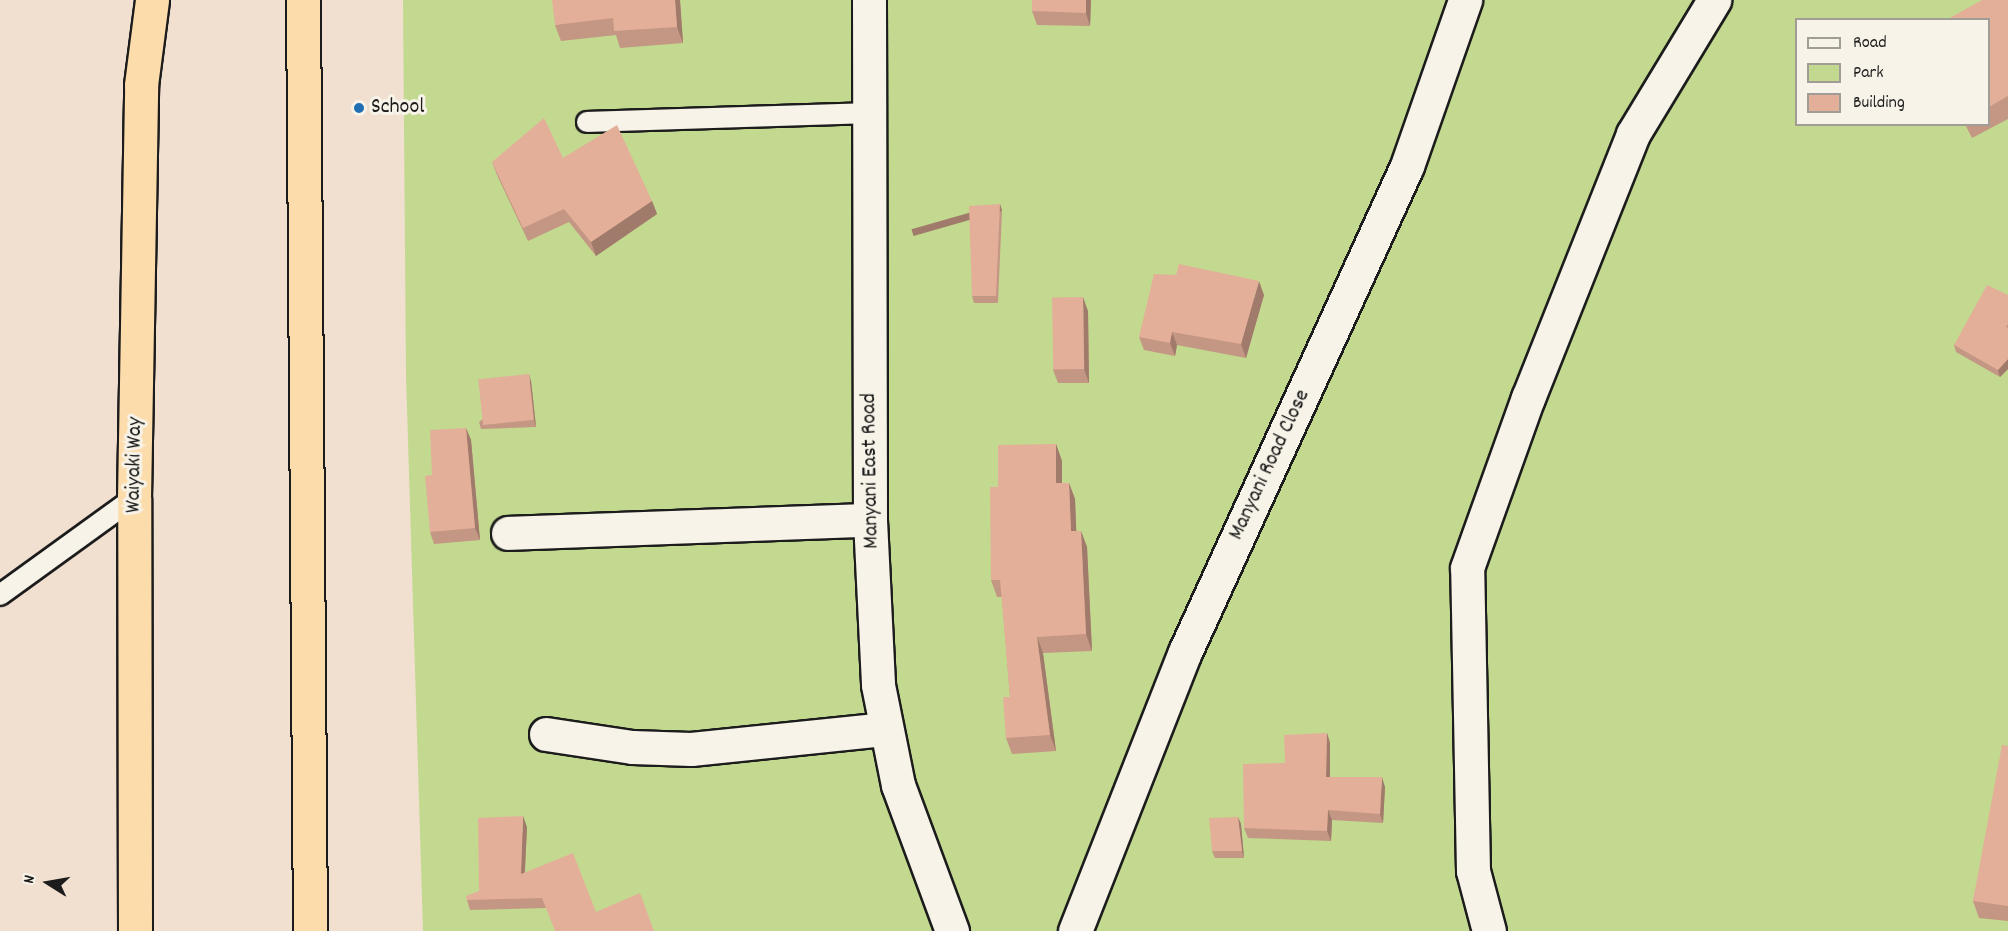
<!DOCTYPE html>
<style>
body{margin:0}
#map{position:relative;width:2008px;height:931px;overflow:hidden;background:#f1dfd0;font-family:Dekko,sans-serif}
div>[style]{position:absolute}
.green>*{inset:0;background:#c2d98f}
.roads{filter:drop-shadow(2px 0 #1c1c1c) drop-shadow(-2px 0 #1c1c1c) drop-shadow(0 2px #1c1c1c) drop-shadow(0 -2px #1c1c1c)}
.lane>*{height:20px;margin:-10px;padding:0 10px;transform-origin:10px;border-radius:10px;background:#f7f3e8}
.street>*{height:33px;margin:-16.5px;padding:0 16.5px;transform-origin:16.5px;border-radius:16.5px;background:#f7f3e8}
.highway>*{height:33px;margin:-16.5px;padding:0 16.5px;transform-origin:16.5px;border-radius:16.5px;background:#fddcac}
.wall>*{inset:0;background:#c49684}
.shaded-wall>*{inset:0;background:#a07a6b;transform-origin:0 0}
.building>*{inset:0;background:#e4af99;transform-origin:0 0}
.dots>*{width:16px;height:16px;translate:-50% -50%;box-sizing:border-box;border:3px solid #f7f3e8;border-radius:50%}
span{translate:-50% -50%;white-space:nowrap;text-align:center;line-height:1.15;-webkit-text-stroke:6px #f7f3e8;paint-order:stroke}
.poi-label{font-size:22px;color:#1c1c1c}
.left{translate:0 -50%;text-align:left}
.street-label{font-size:22px;color:#1c1c1c}
.legend{position:absolute;left:1795px;top:18px;width:195px;height:108px;box-sizing:border-box;background:#f7f3e8;border:2px solid #9f9d96;margin:0;padding:8px 10px;list-style:none;font-size:18px;color:#1c1c1c}
.legend li{display:flex;align-items:center;gap:12px;height:30px}
.legend b{width:30px;border:2px solid #9f9d96}
.north{position:absolute;left:18px;top:853px;width:60px;height:60px;-webkit-text-stroke:4px #f7f3e8;paint-order:stroke;rotate:281deg;font-size:16px;font-weight:700;line-height:24px;text-align:center;color:#1c1c1c}
.north::after{content:'';display:block;margin:auto;width:21px;height:27px;background:#1c1c1c;clip-path:polygon(50% 0,100% 100%,50% 72%,0 100%)}
</style>
<div id="map">
<div class="green">
<div style="clip-path:polygon(evenodd,403px 0,2008px 0,2008px 931px,423px 931px,406px 375px,403px 0,1796px 20px,1988px 20px,1988px 124px,1796px 124px,1796px 20px)"></div>
</div>
<div class="roads">
<div class="lane">
<div style="left:587px;top:122px;width:283px;rotate:-1.8deg"></div>
<div style="left:0;top:595px;width:165px;rotate:-35.9deg"></div>
</div>
<div class="street">
<div style="left:869px;top:0;width:520px;rotate:89.89deg"></div>
<div style="left:870px;top:520px;width:165px;rotate:87.2deg"></div>
<div style="left:878px;top:685px;width:102px;rotate:78.7deg"></div>
<div style="left:898px;top:785px;width:156px;rotate:69.7deg"></div>
<div style="left:508px;top:533px;width:362px;rotate:-2.1deg"></div>
<div style="left:546px;top:734px;width:87px;rotate:8.6deg"></div>
<div style="left:632px;top:747px;width:59px;rotate:1.9deg"></div>
<div style="left:691px;top:749px;width:196px;rotate:-5.9deg"></div>
<div style="left:1075px;top:931px;width:300px;rotate:-68.5deg"></div>
<div style="left:1185px;top:652px;width:534px;rotate:-65.45deg"></div>
<div style="left:1407px;top:166px;width:176px;rotate:-70.7deg"></div>
<div style="left:1489px;top:931px;width:62px;rotate:-104.9deg"></div>
<div style="left:1473px;top:871px;width:303px;rotate:-91.1deg"></div>
<div style="left:1467px;top:568px;width:181px;rotate:-70.3deg"></div>
<div style="left:1528px;top:398px;width:284px;rotate:-68.3deg"></div>
<div style="left:1633px;top:134px;width:157px;rotate:-58.8deg"></div>
</div>
<div class="highway">
<div style="left:303px;top:0;width:931px;rotate:89.57deg"></div>
<div style="left:135px;top:931px;width:433px;rotate:-90.1deg"></div>
<div style="left:134px;top:498px;width:413px;rotate:-89deg"></div>
<div style="left:141px;top:85px;width:86px;rotate:-82.6deg"></div>
</div>
</div>
<div class="wall">
<div style="clip-path:polygon(680px 0,683px 43px,620px 48px,616px 35px,561px 41px,555px 25px)"></div>
<div style="clip-path:polygon(1091px 0,1090px 26px,1037px 25px,1032px 11px)"></div>
<div style="clip-path:polygon(2008px 0,2008px 119px,1972px 138px,1965px 124px,1989px 124px,1989px 20px)"></div>
<div style="clip-path:polygon(563px 158px,652px 201px,657px 214px,596px 256px,569px 222px,528px 241px,497px 175px,492px 162px)"></div>
<div style="clip-path:polygon(1000px 204px,1002px 211px,998px 303px,974px 303px,972px 296px)"></div>
<div style="clip-path:polygon(1264px 295px,1246px 358px,1177px 345px,1175px 356px,1144px 350px,1139px 337px)"></div>
<div style="clip-path:polygon(2008px 295px,2008px 369px,2000px 377px,1956px 352px,1954px 345px)"></div>
<div style="clip-path:polygon(1088px 311px,1089px 383px,1058px 383px,1053px 370px)"></div>
<div style="clip-path:polygon(531px 381px,536px 427px,481px 429px,479px 422px)"></div>
<div style="clip-path:polygon(466px 428px,471px 440px,480px 540px,434px 544px,430px 532px,432px 475px)"></div>
<div style="clip-path:polygon(1056px 444px,1062px 461px,1062px 483px,1069px 483px,1075px 499px,1076px 531px,1081px 531px,1087px 547px,1092px 651px,1043px 653px,1056px 751px,1012px 754px,1006px 738px,1010px 697px,1002px 597px,997px 597px,991px 580px)"></div>
<div style="clip-path:polygon(1327px 733px,1330px 743px,1330px 777px,1385px 787px,1383px 823px,1332px 820px,1331px 841px,1248px 838px,1244px 828px)"></div>
<div style="clip-path:polygon(2008px 746px,2008px 921px,1979px 918px,1973px 901px)"></div>
<div style="clip-path:polygon(1238px 817px,1241px 824px,1244px 858px,1215px 858px,1212px 851px)"></div>
<div style="clip-path:polygon(527px 827px,525px 873px,596px 912px,654px 931px,546px 908px,470px 910px,467px 900px,479px 891px)"></div>
</div>
<div class="shaded-wall">
<div style="clip-path:polygon(675px 0,680px 0,683px 43px,677px 27px)"></div>
<div style="clip-path:polygon(1086px 0,1091px 0,1090px 26px,1086px 13px)"></div>
<div style="clip-path:polygon(652px 201px,657px 214px,596px 256px,591px 242px)"></div>
<div style="left:1000px;top:204px;width:7px;height:92px;rotate:74deg"></div>
<div style="clip-path:polygon(1259px 281px,1264px 295px,1246px 358px,1241px 344px)"></div>
<div style="clip-path:polygon(1083px 297px,1088px 311px,1089px 383px,1084px 369px)"></div>
<div style="clip-path:polygon(1172px 332px,1177px 345px,1175px 356px,1170px 343px)"></div>
<div style="clip-path:polygon(2008px 359px,2008px 369px,2000px 377px,1998px 370px)"></div>
<div style="clip-path:polygon(529px 374px,531px 381px,536px 427px,534px 420px)"></div>
<div style="clip-path:polygon(466px 428px,471px 440px,480px 540px,475px 528px)"></div>
<div style="clip-path:polygon(1056px 444px,1062px 461px,1062px 500px,1056px 483px)"></div>
<div style="clip-path:polygon(1069px 483px,1075px 499px,1077px 548px,1071px 531px)"></div>
<div style="clip-path:polygon(1081px 531px,1087px 547px,1092px 651px,1086px 634px)"></div>
<div style="clip-path:polygon(1037px 637px,1043px 653px,1056px 751px,1050px 735px)"></div>
<div style="clip-path:polygon(1327px 733px,1330px 743px,1330px 786px,1326px 777px)"></div>
<div style="clip-path:polygon(1382px 777px,1385px 787px,1383px 823px,1380px 814px)"></div>
<div style="clip-path:polygon(1328px 810px,1332px 820px,1331px 841px,1327px 831px)"></div>
<div style="clip-path:polygon(523px 816px,527px 827px,524px 885px,521px 874px)"></div>
<div style="clip-path:polygon(1238px 817px,1241px 824px,1244px 858px,1242px 851px)"></div>
</div>
<div class="building">
<div style="clip-path:polygon(552px 0,675px 0,677px 27px,614px 31px,613px 18px,555px 25px)"></div>
<div style="clip-path:polygon(1032px 0,1086px 0,1086px 13px,1032px 11px)"></div>
<div style="clip-path:polygon(1982px 0,2008px 0,2008px 96px,1989px 107px,1989px 20px,1946px 20px)"></div>
<div style="clip-path:polygon(544px 118px,563px 158px,617px 125px,652px 201px,591px 242px,564px 209px,523px 228px,492px 162px)"></div>
<div style="clip-path:polygon(1000px 204px,996px 296px,972px 296px,969px 206px)"></div>
<div style="clip-path:polygon(1179px 264px,1259px 281px,1241px 344px,1172px 332px,1170px 343px,1139px 337px,1154px 274px,1176px 275px)"></div>
<div style="clip-path:polygon(1987px 285px,2008px 295px,2008px 324px,2006px 327px,2008px 328px,2008px 359px,1998px 370px,1954px 345px)"></div>
<div style="left:1083px;top:297px;width:72px;height:31px;rotate:89deg"></div>
<div style="left:529px;top:374px;width:46px;height:51px;rotate:84deg"></div>
<div style="clip-path:polygon(466px 428px,475px 528px,430px 532px,425px 476px,432px 475px,430px 430px)"></div>
<div style="clip-path:polygon(1056px 444px,1056px 483px,1069px 483px,1071px 531px,1081px 531px,1086px 634px,1037px 637px,1050px 735px,1006px 738px,1003px 697px,1010px 697px,1000px 580px,991px 580px,990px 487px,998px 487px,998px 445px)"></div>
<div style="clip-path:polygon(1327px 733px,1326px 777px,1382px 777px,1380px 814px,1328px 810px,1327px 831px,1244px 828px,1243px 764px,1285px 763px,1284px 735px)"></div>
<div style="clip-path:polygon(2002px 745px,2008px 746px,2008px 906px,1973px 901px)"></div>
<div style="clip-path:polygon(523px 816px,521px 874px,573px 853px,596px 912px,640px 893px,654px 931px,555px 931px,542px 898px,467px 900px,466px 896px,479px 891px,478px 818px)"></div>
<div style="clip-path:polygon(1238px 817px,1242px 851px,1212px 851px,1209px 818px)"></div>
</div>
<div class="dots">
<div style="left:359px;top:108px;background:#1f6fb2"></div>
</div>
<div class="poi-label">
<span class="left" style="left:371px;top:108px">School</span>
</div>
<div class="street-label">
<span style="left:135px;top:465px;rotate:-89deg">Waiyaki Way</span>
<span style="left:1270px;top:465px;rotate:-65deg">Manyani Road Close</span>
<span style="left:871px;top:471px;rotate:-91deg">Manyani East Road</span>
</div>
<ul class="legend">
<li><b style="height:8px;background:#f7f3e8"></b>Road</li>
<li><b style="height:16px;background:#c2d98f"></b>Park</li>
<li><b style="height:16px;background:#e4af99"></b>Building</li>
</ul>
<div class="north">N</div>
</div>
